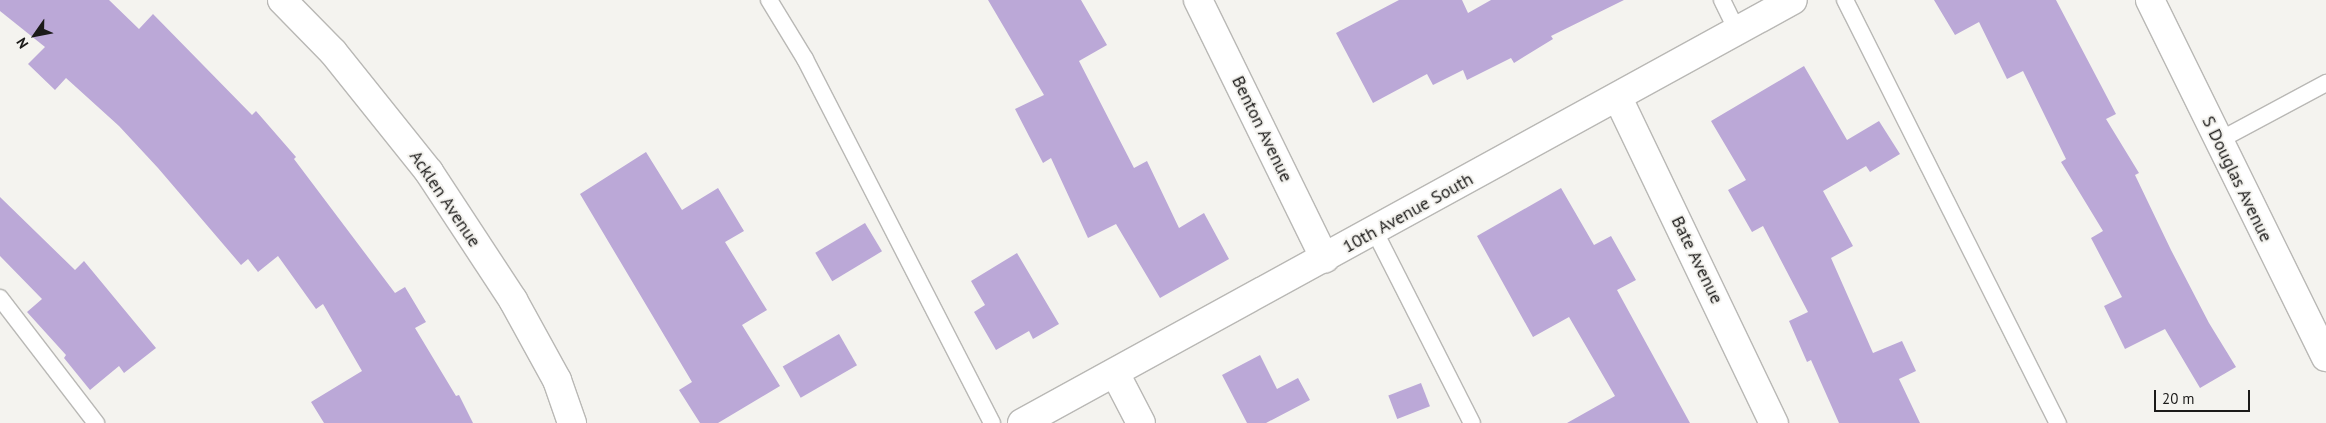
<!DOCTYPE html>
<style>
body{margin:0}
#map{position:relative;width:2326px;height:423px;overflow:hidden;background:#f4f3ef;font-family:"PT Sans",sans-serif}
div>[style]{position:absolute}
.building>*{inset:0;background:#bba8d7;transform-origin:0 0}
.roads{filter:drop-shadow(1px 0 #b9b8b5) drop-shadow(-1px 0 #b9b8b5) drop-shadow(0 1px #b9b8b5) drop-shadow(0 -1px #b9b8b5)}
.lane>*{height:16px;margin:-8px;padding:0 8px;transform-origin:8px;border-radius:8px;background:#fff}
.street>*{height:28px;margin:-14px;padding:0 14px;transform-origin:14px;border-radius:14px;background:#fff}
.secondary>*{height:28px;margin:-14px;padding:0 14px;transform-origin:14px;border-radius:14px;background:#fff}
span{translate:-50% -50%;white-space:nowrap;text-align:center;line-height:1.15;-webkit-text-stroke:4px #f4f3ef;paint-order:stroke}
.street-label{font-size:18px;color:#1b1a19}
.north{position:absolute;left:10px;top:10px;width:50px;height:50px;-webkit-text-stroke:4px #f4f3ef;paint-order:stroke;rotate:237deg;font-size:14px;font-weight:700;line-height:20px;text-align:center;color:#1b1a19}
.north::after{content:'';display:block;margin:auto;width:18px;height:22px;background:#1b1a19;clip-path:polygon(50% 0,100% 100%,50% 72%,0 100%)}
.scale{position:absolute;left:2154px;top:390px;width:96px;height:22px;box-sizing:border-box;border:2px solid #1b1a19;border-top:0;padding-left:6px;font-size:15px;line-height:18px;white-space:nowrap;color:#1b1a19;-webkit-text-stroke:4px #f4f3ef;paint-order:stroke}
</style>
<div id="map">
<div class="building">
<div style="clip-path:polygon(0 0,109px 0,139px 29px,153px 14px,252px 115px,256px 111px,296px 157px,294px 159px,395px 293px,405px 287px,426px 322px,415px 328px,456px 396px,459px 395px,473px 423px,324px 423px,311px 402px,362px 371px,323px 304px,316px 309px,278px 256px,258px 272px,248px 259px,241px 265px,158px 168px,119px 126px,66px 78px,55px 90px,28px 64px,45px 47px,0 11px)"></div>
<div style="clip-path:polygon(988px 0,1081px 0,1107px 45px,1079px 61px,1134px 168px,1147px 161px,1179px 228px,1204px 213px,1229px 259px,1160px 298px,1116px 224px,1088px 238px,1051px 158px,1043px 163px,1015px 109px,1044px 95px)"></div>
<div style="clip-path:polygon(1399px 0,1462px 0,1468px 13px,1491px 0,1624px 0,1551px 36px,1553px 39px,1514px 63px,1511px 58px,1467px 80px,1463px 70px,1433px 85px,1427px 74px,1373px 103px,1336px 33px)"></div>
<div style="clip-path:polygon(1934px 0,2056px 0,2116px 114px,2106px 119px,2139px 173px,2135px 175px,2171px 250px,2209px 323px,2236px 367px,2200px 388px,2165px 329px,2125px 349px,2104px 306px,2122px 297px,2091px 238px,2103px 231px,2061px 162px,2066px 159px,2023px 71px,2007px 79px,1979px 22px,1955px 35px)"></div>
<div style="clip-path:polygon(1804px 66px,1847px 140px,1879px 121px,1900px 154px,1870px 172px,1866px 166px,1823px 191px,1853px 246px,1831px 258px,1873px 353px,1902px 341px,1916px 371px,1899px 379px,1920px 423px,1839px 423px,1811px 360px,1807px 362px,1789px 321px,1808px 312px,1763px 226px,1752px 232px,1728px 190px,1746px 180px,1711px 121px)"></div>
<div style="clip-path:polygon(646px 152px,682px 210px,718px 188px,744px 231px,725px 242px,767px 310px,742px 325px,780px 386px,718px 423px,700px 423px,679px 390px,692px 382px,580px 194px)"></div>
<div style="clip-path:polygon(1561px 188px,1594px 245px,1611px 236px,1636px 280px,1617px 290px,1690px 423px,1567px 423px,1615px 396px,1569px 317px,1533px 337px,1477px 236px)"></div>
<div style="clip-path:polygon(0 197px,75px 270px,84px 261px,156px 348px,124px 373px,119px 366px,90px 390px,64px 358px,66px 355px,27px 312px,42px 299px,0 256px)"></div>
<div style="left:865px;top:223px;width:33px;height:58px;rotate:59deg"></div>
<div style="clip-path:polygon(1017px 253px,1059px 324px,1033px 339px,1029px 331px,996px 350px,974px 312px,985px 305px,971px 281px)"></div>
<div style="left:839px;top:334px;width:36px;height:65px;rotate:60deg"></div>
<div style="clip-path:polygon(1260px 355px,1277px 389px,1298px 378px,1310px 400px,1266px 423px,1247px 423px,1222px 375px)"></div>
<div style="left:1421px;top:383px;width:25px;height:35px;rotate:69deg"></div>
</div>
<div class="roads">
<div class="lane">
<div style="left:769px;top:0;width:69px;rotate:58.6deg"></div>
<div style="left:805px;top:59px;width:409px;rotate:62.8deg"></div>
<div style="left:1722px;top:0;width:34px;rotate:64deg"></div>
<div style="left:1845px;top:0;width:474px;rotate:63.3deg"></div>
<div style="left:2218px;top:141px;width:123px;rotate:-28.2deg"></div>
<div style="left:1375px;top:232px;width:214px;rotate:63.1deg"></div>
<div style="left:0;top:298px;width:158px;rotate:52.5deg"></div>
</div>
<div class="street">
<div style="left:1198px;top:0;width:288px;rotate:63.9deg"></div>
<div style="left:2150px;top:0;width:398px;rotate:63.8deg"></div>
<div style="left:1618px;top:98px;width:361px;rotate:64.4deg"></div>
<div style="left:1115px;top:373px;width:56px;rotate:62.5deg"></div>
</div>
<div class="secondary">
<div style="left:282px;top:0;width:73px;rotate:45.6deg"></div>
<div style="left:333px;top:52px;width:154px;rotate:51.3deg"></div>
<div style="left:429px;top:172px;width:153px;rotate:56.7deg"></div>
<div style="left:513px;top:300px;width:91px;rotate:61.2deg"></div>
<div style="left:557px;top:380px;width:46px;rotate:70.8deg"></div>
<div style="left:1022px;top:423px;width:879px;rotate:-28.75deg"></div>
</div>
</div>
<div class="street-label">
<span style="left:1262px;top:129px;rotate:64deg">Benton Avenue</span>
<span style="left:2237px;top:179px;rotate:64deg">S Douglas Avenue</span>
<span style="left:445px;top:199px;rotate:56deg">Acklen Avenue</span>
<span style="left:1408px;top:213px;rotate:-29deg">10th Avenue South</span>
<span style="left:1697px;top:260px;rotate:64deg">Bate Avenue</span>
</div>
<div class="north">N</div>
<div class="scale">20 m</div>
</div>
